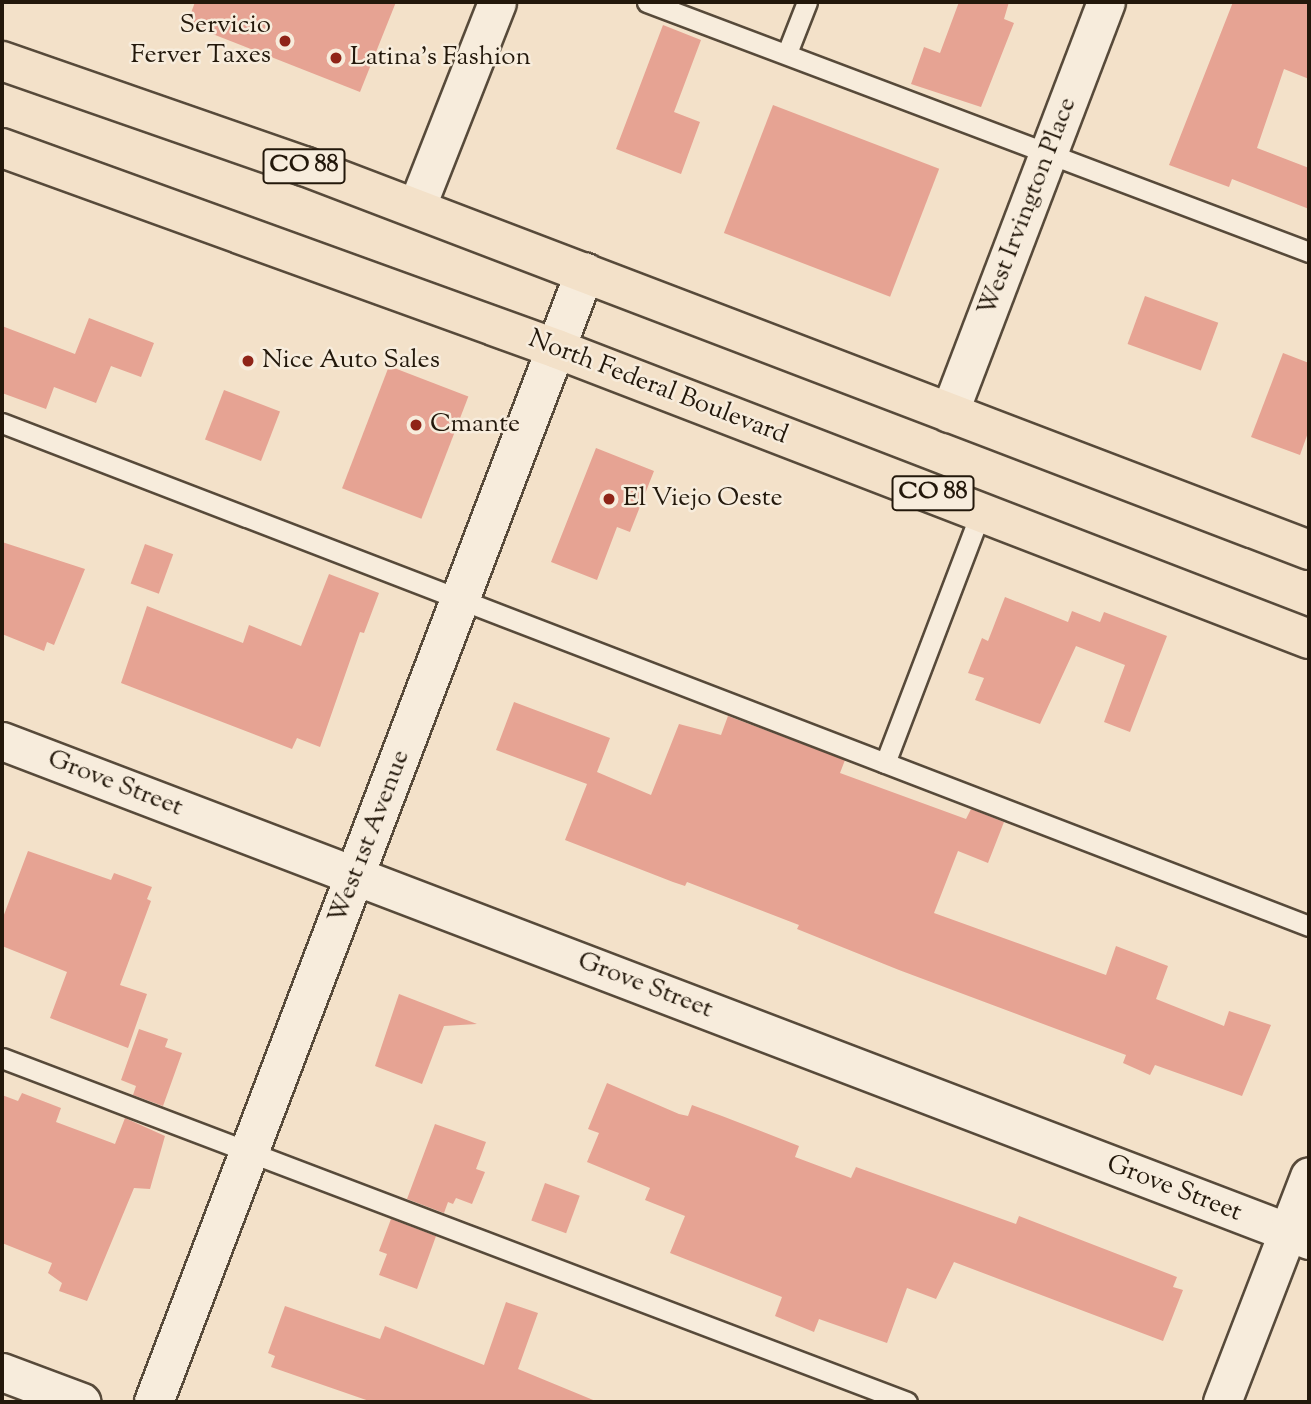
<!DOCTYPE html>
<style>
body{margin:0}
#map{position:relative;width:1311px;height:1404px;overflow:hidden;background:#f3e1c9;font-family:"Sorts Mill Goudy",serif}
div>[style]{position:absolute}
.building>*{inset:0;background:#e6a393;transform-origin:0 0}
.roads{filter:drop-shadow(2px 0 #574a3a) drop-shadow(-2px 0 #574a3a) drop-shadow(0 2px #574a3a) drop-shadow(0 -2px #574a3a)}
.lane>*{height:19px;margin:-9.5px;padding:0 9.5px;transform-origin:9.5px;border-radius:9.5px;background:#f7ecdc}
.street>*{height:37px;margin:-18.5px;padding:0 18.5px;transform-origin:18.5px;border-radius:18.5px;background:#f7ecdc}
.secondary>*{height:38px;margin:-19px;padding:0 19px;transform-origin:19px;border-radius:19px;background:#f7ecdc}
.primary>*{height:38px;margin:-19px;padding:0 19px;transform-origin:19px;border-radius:19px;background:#f3e1c9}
.dots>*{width:19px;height:19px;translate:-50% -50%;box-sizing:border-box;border:4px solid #f7ecdc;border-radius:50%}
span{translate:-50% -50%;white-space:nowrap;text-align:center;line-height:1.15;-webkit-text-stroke:5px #f7ecdc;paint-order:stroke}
.shield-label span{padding:2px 5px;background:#f7ecdc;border:2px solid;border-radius:5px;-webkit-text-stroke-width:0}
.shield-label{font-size:24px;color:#23180b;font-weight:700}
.poi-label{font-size:26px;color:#23180b}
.right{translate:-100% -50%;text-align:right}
.left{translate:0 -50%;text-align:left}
.street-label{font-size:26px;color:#23180b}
.frame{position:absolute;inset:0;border:4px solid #23180b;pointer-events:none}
</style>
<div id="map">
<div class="building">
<div style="clip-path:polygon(195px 2px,396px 2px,360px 92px,187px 24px)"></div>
<div style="clip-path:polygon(959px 2px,1009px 2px,1004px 19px,1014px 23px,981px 107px,911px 84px,924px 47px,940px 53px)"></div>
<div style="clip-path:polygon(1233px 2px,1309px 2px,1309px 79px,1284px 69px,1257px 148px,1309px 168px,1309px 209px,1232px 179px,1229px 187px,1169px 165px)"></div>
<div style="clip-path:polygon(663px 25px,701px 40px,674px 112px,700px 122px,681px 174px,616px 149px)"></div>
<div style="left:773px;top:105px;width:178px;height:137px;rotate:21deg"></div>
<div style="left:1145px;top:296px;width:78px;height:51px;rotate:20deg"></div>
<div style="clip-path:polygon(89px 318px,154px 343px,141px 377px,111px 366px,96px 403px,54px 387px,46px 409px,2px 393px,2px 326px,75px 354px)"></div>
<div style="clip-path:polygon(1283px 353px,1309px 363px,1309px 430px,1300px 455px,1251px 437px)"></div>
<div style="left:389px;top:366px;width:85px;height:131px;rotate:21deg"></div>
<div style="left:224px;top:390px;width:60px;height:53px;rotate:21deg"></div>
<div style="clip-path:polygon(596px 448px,654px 471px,630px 532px,617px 527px,597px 580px,551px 562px)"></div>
<div style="clip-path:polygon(2px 542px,85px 569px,54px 645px,47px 642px,44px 651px,2px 634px)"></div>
<div style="left:145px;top:544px;width:30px;height:42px;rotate:20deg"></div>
<div style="clip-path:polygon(329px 574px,379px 593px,364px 633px,360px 632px,320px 747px,297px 738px,292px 749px,121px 683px,147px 606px,243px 643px,249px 625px,301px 646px)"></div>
<div style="clip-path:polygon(1005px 597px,1068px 622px,1072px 611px,1100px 622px,1104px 612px,1167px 636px,1130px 732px,1104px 722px,1125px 665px,1076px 646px,1040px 724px,975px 700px,984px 678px,968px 673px,982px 638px,988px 641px)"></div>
<div style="clip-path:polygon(514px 702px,610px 738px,597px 772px,651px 795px,679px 724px,721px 735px,728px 716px,845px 760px,840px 773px,966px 819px,971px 809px,1004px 822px,988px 863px,958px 851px,934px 913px,1106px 975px,1116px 946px,1168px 966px,1156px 999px,1224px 1026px,1229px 1011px,1271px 1025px,1242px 1096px,1155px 1065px,1150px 1075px,1123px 1063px,1126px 1055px,899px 970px,797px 929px,799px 925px,687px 882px,685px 886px,673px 882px,565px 840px,587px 784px,496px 750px)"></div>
<div style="clip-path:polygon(28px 851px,111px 880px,114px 873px,152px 887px,147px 899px,151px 901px,120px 985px,147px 994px,128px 1048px,50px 1018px,67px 972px,2px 946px,2px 920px)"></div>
<div style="clip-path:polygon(399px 994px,477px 1024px,444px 1026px,422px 1084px,375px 1066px)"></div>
<div style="clip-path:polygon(139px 1029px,168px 1039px,165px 1047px,182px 1053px,163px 1106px,133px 1095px,136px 1086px,121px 1080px)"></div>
<div style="clip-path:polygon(607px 1083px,679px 1114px,688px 1116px,692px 1105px,722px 1116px,799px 1146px,795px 1157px,851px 1178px,856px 1167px,1016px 1224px,1019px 1216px,1177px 1277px,1173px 1287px,1183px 1290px,1163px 1341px,954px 1262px,936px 1299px,907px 1288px,887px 1343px,819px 1319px,814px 1332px,775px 1316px,782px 1297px,670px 1253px,685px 1216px,645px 1200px,650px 1188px,587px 1162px,599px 1133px,588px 1129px)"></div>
<div style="clip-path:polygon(22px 1093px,61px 1108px,56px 1122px,115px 1144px,125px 1118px,165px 1136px,150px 1189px,134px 1188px,87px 1301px,59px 1291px,62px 1283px,48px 1273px,52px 1263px,2px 1243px,2px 1095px,18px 1101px)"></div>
<div style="clip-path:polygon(435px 1124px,486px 1142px,476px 1169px,485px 1172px,472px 1204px,456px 1198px,453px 1204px,448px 1202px,444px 1213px,407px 1199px)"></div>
<div style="left:545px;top:1183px;width:37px;height:40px;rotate:20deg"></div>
<div style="clip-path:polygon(391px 1219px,436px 1236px,417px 1289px,379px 1275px,387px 1254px,379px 1251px)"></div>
<div style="clip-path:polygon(506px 1302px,538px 1313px,518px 1369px,598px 1402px,372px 1402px,271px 1367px,275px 1356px,268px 1353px,285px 1306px,380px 1339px,385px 1326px,484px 1365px)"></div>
</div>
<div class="roads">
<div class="lane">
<div style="left:647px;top:2px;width:708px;rotate:20.69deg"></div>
<div style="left:787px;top:53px;width:55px;rotate:-68.6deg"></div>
<div style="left:2px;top:423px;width:1400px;rotate:21.05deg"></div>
<div style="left:885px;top:763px;width:269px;rotate:-69.1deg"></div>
<div style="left:2px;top:1058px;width:968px;rotate:20.81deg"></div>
</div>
<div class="street">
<div style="left:416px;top:208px;width:221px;rotate:-68.5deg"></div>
<div style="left:949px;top:413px;width:440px;rotate:-69.1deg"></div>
<div style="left:2px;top:741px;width:1399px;rotate:20.9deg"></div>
<div style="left:2px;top:1372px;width:85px;rotate:20.6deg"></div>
<div style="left:1222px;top:1402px;width:242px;rotate:-68.9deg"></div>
</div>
<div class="secondary">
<div style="left:154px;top:1402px;width:1209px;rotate:-69.12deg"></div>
</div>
<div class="primary">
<div style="left:2px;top:61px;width:320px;rotate:19.2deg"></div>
<div style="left:304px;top:166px;width:1076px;rotate:20.91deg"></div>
<div style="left:2px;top:148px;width:590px;rotate:19.91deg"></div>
<div style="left:557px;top:349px;width:806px;rotate:21.09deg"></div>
</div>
</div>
<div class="dots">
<div style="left:285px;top:41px;background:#8f2418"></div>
<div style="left:336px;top:58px;background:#8f2418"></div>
<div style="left:248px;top:361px;background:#8f2418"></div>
<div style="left:416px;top:425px;background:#8f2418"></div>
<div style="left:609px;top:499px;background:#8f2418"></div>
</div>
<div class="shield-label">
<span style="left:304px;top:166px">CO 88</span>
<span style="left:933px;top:493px">CO 88</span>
</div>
<div class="poi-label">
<span class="right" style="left:271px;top:41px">Servicio<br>Ferver Taxes</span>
<span class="left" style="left:350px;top:58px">Latina's Fashion</span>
<span class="left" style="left:262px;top:361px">Nice Auto Sales</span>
<span class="left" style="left:430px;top:425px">Cmante</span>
<span class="left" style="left:623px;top:499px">El Viejo Oeste</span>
</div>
<div class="street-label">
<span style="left:1028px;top:207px;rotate:-69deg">West Irvington Place</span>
<span style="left:658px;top:388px;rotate:21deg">North Federal Boulevard</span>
<span style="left:115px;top:784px;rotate:21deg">Grove Street</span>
<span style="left:370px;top:837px;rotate:-69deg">West 1st Avenue</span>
<span style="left:645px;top:986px;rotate:21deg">Grove Street</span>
<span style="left:1174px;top:1189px;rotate:21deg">Grove Street</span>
</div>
<div class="frame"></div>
</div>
